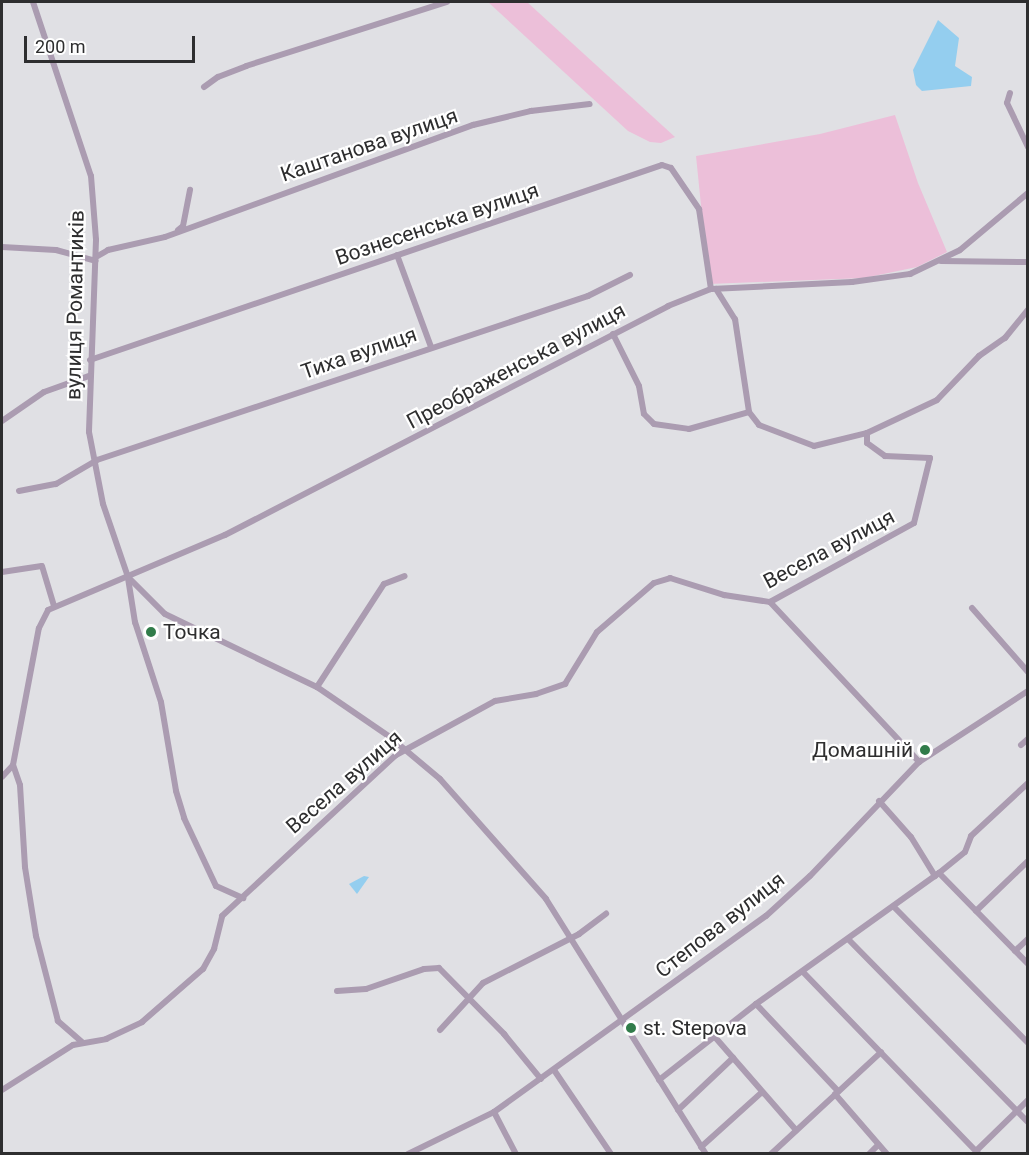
<!DOCTYPE html>
<meta charset="utf-8">
<style>
body{margin:0}
#map{position:relative;width:1029px;height:1155px;overflow:hidden;background:#e0e0e4;font-family:Roboto,sans-serif}
div>[style]{position:absolute}
.green>*{inset:0;background:#ecbfd9}
.water>*{inset:0;background:#94ceef}
.minor>*{height:6px;margin:-3px;padding:0 3px;transform-origin:3px;border-radius:3px;background:#ab9cb1}
.dots>*{width:16px;height:16px;translate:-50% -50%;box-sizing:border-box;border:3px solid #fff;border-radius:50%}
span{translate:-50% -50%;white-space:nowrap;text-align:center;line-height:1.15;-webkit-text-stroke:4.5px #fff;paint-order:stroke}
.street-label{font-size:21px;color:#2e2e2f}
.poi-label{font-size:21px;color:#2e2e2f}
.left{translate:0 -50%;text-align:left}
.right{translate:-100% -50%;text-align:right}
.frame{position:absolute;inset:0;border:3px solid #2e2e2f;pointer-events:none}
.scale{position:absolute;left:24px;top:36px;width:171px;height:27px;box-sizing:border-box;border:3px solid #2e2e2f;border-top:0;padding-left:8px;font-size:18px;line-height:21px;white-space:nowrap;color:#2e2e2f;-webkit-text-stroke:4px #fff;paint-order:stroke}
</style>
<div id="map">
<div class="green">
<div style="clip-path:polygon(488px 2px,527px 2px,675px 137px,661px 143px,650px 142px,628px 131px)"></div>
<div style="clip-path:polygon(895px 115px,918px 183px,947px 252px,917px 267px,864px 278px,709px 284px,696px 156px,820px 134px)"></div>
</div>
<div class="water">
<div style="clip-path:polygon(938px 20px,959px 38px,955px 66px,972px 77px,971px 86px,922px 91px,916px 85px,913px 70px)"></div>
<div style="clip-path:polygon(364px 876px,369px 877px,357px 894px,349px 884px)"></div>
</div>
<div class="minor">
<div style="left:33px;top:2px;width:183px;rotate:71.6deg"></div>
<div style="left:91px;top:176px;width:64px;rotate:85.5deg"></div>
<div style="left:96px;top:240px;width:192px;rotate:92.1deg"></div>
<div style="left:89px;top:432px;width:73px;rotate:79deg"></div>
<div style="left:103px;top:504px;width:77px;rotate:71.1deg"></div>
<div style="left:128px;top:577px;width:52px;rotate:45deg"></div>
<div style="left:165px;top:614px;width:169px;rotate:25.7deg"></div>
<div style="left:317px;top:687px;width:88px;rotate:34.4deg"></div>
<div style="left:390px;top:737px;width:65px;rotate:40deg"></div>
<div style="left:440px;top:779px;width:160px;rotate:48.5deg"></div>
<div style="left:546px;top:899px;width:301px;rotate:57.9deg"></div>
<div style="left:204px;top:87px;width:17px;rotate:-36deg"></div>
<div style="left:218px;top:77px;width:30px;rotate:-21deg"></div>
<div style="left:246px;top:66px;width:211px;rotate:-17.7deg"></div>
<div style="left:1010px;top:93px;width:10px;rotate:107deg"></div>
<div style="left:1007px;top:103px;width:49px;rotate:64.5deg"></div>
<div style="left:178px;top:230px;width:6px;rotate:-39deg"></div>
<div style="left:183px;top:226px;width:37px;rotate:-79deg"></div>
<div style="left:2px;top:247px;width:54px;rotate:3.2deg"></div>
<div style="left:56px;top:250px;width:41px;rotate:15.4deg"></div>
<div style="left:397px;top:255px;width:98px;rotate:69.7deg"></div>
<div style="left:96px;top:257px;width:14px;rotate:-30deg"></div>
<div style="left:108px;top:250px;width:58px;rotate:-12.8deg"></div>
<div style="left:165px;top:237px;width:328px;rotate:-20deg"></div>
<div style="left:473px;top:125px;width:60px;rotate:-13.6deg"></div>
<div style="left:531px;top:111px;width:59px;rotate:-6.8deg"></div>
<div style="left:941px;top:261px;width:87px;rotate:0.7deg"></div>
<div style="left:716px;top:289px;width:36px;rotate:58deg"></div>
<div style="left:735px;top:319px;width:94px;rotate:81.4deg"></div>
<div style="left:749px;top:412px;width:16px;rotate:52deg"></div>
<div style="left:759px;top:425px;width:59px;rotate:20.9deg"></div>
<div style="left:814px;top:446px;width:55px;rotate:-13.8deg"></div>
<div style="left:613px;top:334px;width:58px;rotate:63.4deg"></div>
<div style="left:639px;top:386px;width:28px;rotate:80deg"></div>
<div style="left:644px;top:414px;width:14px;rotate:45deg"></div>
<div style="left:654px;top:424px;width:35px;rotate:8deg"></div>
<div style="left:689px;top:429px;width:62px;rotate:-15.8deg"></div>
<div style="left:90px;top:360px;width:604px;rotate:-18.82deg"></div>
<div style="left:662px;top:165px;width:9px;rotate:18deg"></div>
<div style="left:671px;top:168px;width:50px;rotate:55.7deg"></div>
<div style="left:699px;top:209px;width:81px;rotate:81.5deg"></div>
<div style="left:2px;top:421px;width:51px;rotate:-34.6deg"></div>
<div style="left:44px;top:392px;width:48px;rotate:-19.6deg"></div>
<div style="left:19px;top:491px;width:38px;rotate:-11deg"></div>
<div style="left:56px;top:484px;width:48px;rotate:-30.3deg"></div>
<div style="left:97px;top:460px;width:518px;rotate:-18.47deg"></div>
<div style="left:588px;top:296px;width:47px;rotate:-26.6deg"></div>
<div style="left:2px;top:572px;width:40px;rotate:-8.5deg"></div>
<div style="left:42px;top:566px;width:42px;rotate:73.3deg"></div>
<div style="left:128px;top:578px;width:45px;rotate:81deg"></div>
<div style="left:135px;top:622px;width:84px;rotate:72deg"></div>
<div style="left:161px;top:702px;width:90px;rotate:80.4deg"></div>
<div style="left:176px;top:791px;width:28px;rotate:73deg"></div>
<div style="left:184px;top:818px;width:75px;rotate:64.8deg"></div>
<div style="left:216px;top:886px;width:30px;rotate:24deg"></div>
<div style="left:770px;top:602px;width:219px;rotate:47deg"></div>
<div style="left:972px;top:608px;width:85px;rotate:48.8deg"></div>
<div style="left:317px;top:687px;width:123px;rotate:-57deg"></div>
<div style="left:384px;top:584px;width:22px;rotate:-21deg"></div>
<div style="left:1021px;top:745px;width:9px;rotate:-41deg"></div>
<div style="left:2px;top:777px;width:16px;rotate:-47deg"></div>
<div style="left:879px;top:801px;width:48px;rotate:48.4deg"></div>
<div style="left:911px;top:837px;width:46px;rotate:58.4deg"></div>
<div style="left:939px;top:873px;width:33px;rotate:-39deg"></div>
<div style="left:965px;top:852px;width:17px;rotate:-69deg"></div>
<div style="left:971px;top:836px;width:78px;rotate:-42.9deg"></div>
<div style="left:894px;top:907px;width:191px;rotate:45.4deg"></div>
<div style="left:976px;top:911px;width:72px;rotate:-43.9deg"></div>
<div style="left:849px;top:940px;width:255px;rotate:45.5deg"></div>
<div style="left:1015px;top:951px;width:18px;rotate:-43deg"></div>
<div style="left:803px;top:972px;width:253px;rotate:46deg"></div>
<div style="left:337px;top:991px;width:29px;rotate:-4deg"></div>
<div style="left:366px;top:989px;width:61px;rotate:-19deg"></div>
<div style="left:424px;top:969px;width:15px;rotate:-4deg"></div>
<div style="left:439px;top:968px;width:93px;rotate:45.4deg"></div>
<div style="left:504px;top:1034px;width:58px;rotate:50.6deg"></div>
<div style="left:756px;top:1004px;width:120px;rotate:46.7deg"></div>
<div style="left:440px;top:1030px;width:64px;rotate:-47.5deg"></div>
<div style="left:483px;top:983px;width:108px;rotate:-27deg"></div>
<div style="left:579px;top:934px;width:34px;rotate:-37deg"></div>
<div style="left:714px;top:1036px;width:125px;rotate:48.9deg"></div>
<div style="left:82px;top:1042px;width:32px;rotate:-139deg"></div>
<div style="left:58px;top:1021px;width:88px;rotate:-104.5deg"></div>
<div style="left:36px;top:936px;width:70px;rotate:-99.1deg"></div>
<div style="left:25px;top:867px;width:82px;rotate:-93.5deg"></div>
<div style="left:20px;top:785px;width:21px;rotate:-109deg"></div>
<div style="left:13px;top:765px;width:139px;rotate:-79.3deg"></div>
<div style="left:39px;top:628px;width:20px;rotate:-63deg"></div>
<div style="left:48px;top:610px;width:192px;rotate:-23deg"></div>
<div style="left:225px;top:535px;width:499px;rotate:-27.3deg"></div>
<div style="left:668px;top:306px;width:46px;rotate:-21.6deg"></div>
<div style="left:711px;top:289px;width:141px;rotate:-2.8deg"></div>
<div style="left:852px;top:282px;width:59px;rotate:-7.9deg"></div>
<div style="left:910px;top:274px;width:55px;rotate:-25.6deg"></div>
<div style="left:960px;top:250px;width:89px;rotate:-40deg"></div>
<div style="left:554px;top:1070px;width:102px;rotate:55.8deg"></div>
<div style="left:659px;top:1080px;width:123px;rotate:-38.1deg"></div>
<div style="left:756px;top:1004px;width:225px;rotate:-35.6deg"></div>
<div style="left:939px;top:873px;width:127px;rotate:45.6deg"></div>
<div style="left:2px;top:1090px;width:84px;rotate:-32.4deg"></div>
<div style="left:73px;top:1045px;width:34px;rotate:-10deg"></div>
<div style="left:106px;top:1039px;width:40px;rotate:-25deg"></div>
<div style="left:142px;top:1022px;width:81px;rotate:-41deg"></div>
<div style="left:203px;top:969px;width:23px;rotate:-61deg"></div>
<div style="left:214px;top:949px;width:34px;rotate:-76deg"></div>
<div style="left:222px;top:916px;width:237px;rotate:-42.8deg"></div>
<div style="left:396px;top:755px;width:113px;rotate:-28.6deg"></div>
<div style="left:495px;top:701px;width:42px;rotate:-9.7deg"></div>
<div style="left:536px;top:694px;width:31px;rotate:-19deg"></div>
<div style="left:565px;top:684px;width:61px;rotate:-58.4deg"></div>
<div style="left:597px;top:632px;width:75px;rotate:-40.7deg"></div>
<div style="left:654px;top:583px;width:17px;rotate:-17deg"></div>
<div style="left:670px;top:578px;width:57px;rotate:17.5deg"></div>
<div style="left:724px;top:595px;width:47px;rotate:8.7deg"></div>
<div style="left:770px;top:602px;width:164px;rotate:-28.7deg"></div>
<div style="left:914px;top:523px;width:67px;rotate:-76.2deg"></div>
<div style="left:930px;top:458px;width:45px;rotate:-177.5deg"></div>
<div style="left:885px;top:456px;width:22px;rotate:-144deg"></div>
<div style="left:867px;top:443px;width:10px;rotate:-90deg"></div>
<div style="left:867px;top:433px;width:77px;rotate:-25.2deg"></div>
<div style="left:937px;top:400px;width:61px;rotate:-46.3deg"></div>
<div style="left:979px;top:356px;width:32px;rotate:-35deg"></div>
<div style="left:1005px;top:338px;width:36px;rotate:-51deg"></div>
<div style="left:835px;top:1094px;width:79px;rotate:49.1deg"></div>
<div style="left:678px;top:1110px;width:76px;rotate:-43.4deg"></div>
<div style="left:494px;top:1112px;width:47px;rotate:62.4deg"></div>
<div style="left:701px;top:1147px;width:82px;rotate:-42deg"></div>
<div style="left:976px;top:1151px;width:73px;rotate:-44.4deg"></div>
<div style="left:408px;top:1154px;width:96px;rotate:-26deg"></div>
<div style="left:494px;top:1112px;width:335px;rotate:-35.8deg"></div>
<div style="left:766px;top:916px;width:59px;rotate:-42.3deg"></div>
<div style="left:810px;top:876px;width:158px;rotate:-46.3deg"></div>
<div style="left:919px;top:762px;width:130px;rotate:-33.1deg"></div>
<div style="left:771px;top:1154px;width:150px;rotate:-42.8deg"></div>
<div style="left:869px;top:1154px;width:13px;rotate:-45deg"></div>
</div>
<div class="dots">
<div style="left:151px;top:632px;background:#317c4a"></div>
<div style="left:925px;top:750px;background:#317c4a"></div>
<div style="left:631px;top:1028px;background:#317c4a"></div>
</div>
<div class="street-label">
<span style="left:369px;top:145px;rotate:-19deg">Каштанова вулиця</span>
<span style="left:437px;top:224px;rotate:-19deg">Вознесенська вулиця</span>
<span style="left:75px;top:305px;rotate:-89deg">вулиця Романтиків</span>
<span style="left:359px;top:353px;rotate:-19deg">Тиха вулиця</span>
<span style="left:516px;top:366px;rotate:-28deg">Преображенська вулиця</span>
<span style="left:829px;top:549px;rotate:-28deg">Весела вулиця</span>
<span style="left:344px;top:782px;rotate:-41deg">Весела вулиця</span>
<span style="left:720px;top:925px;rotate:-38deg">Степова вулиця</span>
</div>
<div class="poi-label">
<span class="left" style="left:163px;top:632px">Точка</span>
<span class="right" style="left:913px;top:750px">Домашній</span>
<span class="left" style="left:643px;top:1028px">st. Stepova</span>
</div>
<div class="frame"></div>
<div class="scale">200 m</div>
</div>
